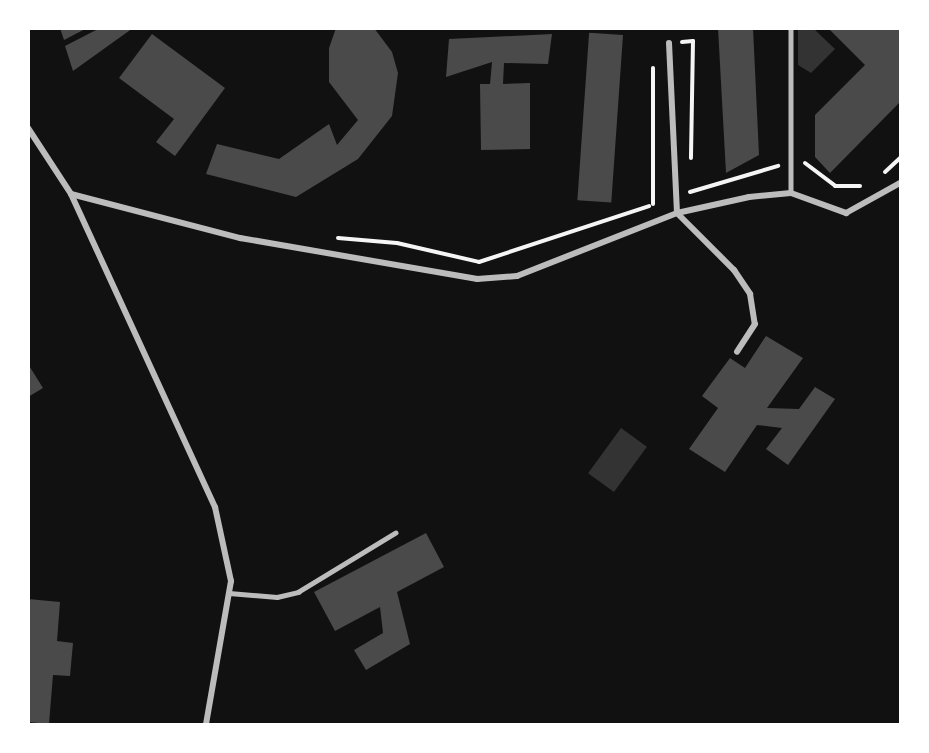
<!DOCTYPE html>
<style>
body{margin:0}
#map{position:relative;width:929px;height:753px;overflow:hidden;background:#111;font-family:"Golos Text",sans-serif}
div>[style]{position:absolute}
.water>*{inset:0;background:#333;transform-origin:0 0}
.building>*{inset:0;background:#4a4a4a;transform-origin:0 0}
.path>*{height:4px;margin:-2px;padding:0 2px;transform-origin:2px;border-radius:2px;background:#f5f5f5}
.service>*{height:4.5px;margin:-2.25px;padding:0 2.25px;transform-origin:2.25px;border-radius:2.25px;background:#bcbcbc}
.minor>*{height:6px;margin:-3px;padding:0 3px;transform-origin:3px;border-radius:3px;background:#bcbcbc}
span{translate:-50% -50%;white-space:nowrap;text-align:center;line-height:1.15;-webkit-text-stroke:6px #fff;paint-order:stroke}
.frame{position:absolute;inset:0;border:30px solid #fff;pointer-events:none}
</style>
<div id="map">
<div class="water">
<div style="clip-path:polygon(798px 29px,814px 29px,835px 49px,811px 73px,798px 65px)"></div>
<div style="left:621px;top:428px;width:32px;height:56px;rotate:36deg"></div>
</div>
<div class="building">
<div style="clip-path:polygon(60px 28px,87px 28px,64px 40px)"></div>
<div style="clip-path:polygon(100px 28px,133px 28px,73px 71px,65px 46px)"></div>
<div style="clip-path:polygon(336px 28px,374px 28px,392px 52px,398px 73px,392px 116px,358px 159px,296px 197px,206px 174px,217px 144px,279px 159px,329px 124px,337px 145px,358px 120px,329px 82px,329px 48px)"></div>
<div style="clip-path:polygon(718px 28px,753px 28px,759px 155px,726px 173px)"></div>
<div style="clip-path:polygon(828px 28px,900px 28px,900px 102px,830px 173px,815px 157px,815px 115px,865px 65px)"></div>
<div style="clip-path:polygon(152px 34px,225px 88px,175px 156px,156px 142px,174px 119px,119px 78px)"></div>
<div style="clip-path:polygon(552px 34px,548px 64px,504px 63px,503px 84px,530px 83px,530px 149px,481px 150px,480px 84px,490px 84px,492px 62px,446px 77px,449px 39px)"></div>
<div style="left:623px;top:35px;width:168px;height:34px;rotate:94deg"></div>
<div style="clip-path:polygon(766px 336px,803px 358px,767px 408px,799px 409px,815px 387px,835px 399px,788px 465px,766px 449px,782px 428px,757px 425px,725px 472px,689px 449px,718px 408px,702px 396px,730px 358px,745px 368px)"></div>
<div style="clip-path:polygon(28px 364px,43px 388px,28px 397px)"></div>
<div style="clip-path:polygon(426px 533px,444px 567px,397px 592px,410px 644px,366px 670px,354px 650px,383px 633px,380px 607px,335px 631px,314px 592px)"></div>
<div style="clip-path:polygon(28px 599px,60px 602px,57px 641px,73px 643px,70px 676px,53px 675px,49px 724px,28px 722px)"></div>
</div>
<div class="path">
<div style="left:682px;top:42px;width:11px;rotate:-5deg"></div>
<div style="left:693px;top:41px;width:117px;rotate:91deg"></div>
<div style="left:805px;top:163px;width:38px;rotate:37deg"></div>
<div style="left:835px;top:186px;width:25px"></div>
<div style="left:885px;top:172px;width:21px;rotate:-43deg"></div>
<div style="left:690px;top:192px;width:92px;rotate:-16.5deg"></div>
<div style="left:653px;top:204px;width:136px;rotate:-90deg"></div>
<div style="left:338px;top:238px;width:59px;rotate:4.8deg"></div>
<div style="left:397px;top:243px;width:84px;rotate:13deg"></div>
<div style="left:479px;top:262px;width:179px;rotate:-18.2deg"></div>
</div>
<div class="service">
<div style="left:791px;top:28px;width:165px;rotate:90deg"></div>
<div style="left:229px;top:593px;width:48px;rotate:4.8deg"></div>
<div style="left:277px;top:597px;width:22px;rotate:-13deg"></div>
<div style="left:298px;top:592px;width:114px;rotate:-31.3deg"></div>
</div>
<div class="minor">
<div style="left:669px;top:43px;width:170px;rotate:87.3deg"></div>
<div style="left:28px;top:128px;width:79px;rotate:56.9deg"></div>
<div style="left:71px;top:194px;width:345px;rotate:65.3deg"></div>
<div style="left:215px;top:507px;width:76px;rotate:77.8deg"></div>
<div style="left:231px;top:581px;width:145px;rotate:99.9deg"></div>
<div style="left:71px;top:194px;width:175px;rotate:14.6deg"></div>
<div style="left:240px;top:238px;width:241px;rotate:9.8deg"></div>
<div style="left:477px;top:279px;width:40px;rotate:-4.3deg"></div>
<div style="left:517px;top:276px;width:172px;rotate:-21.5deg"></div>
<div style="left:677px;top:213px;width:74px;rotate:-12.5deg"></div>
<div style="left:749px;top:197px;width:42px;rotate:-5.4deg"></div>
<div style="left:791px;top:193px;width:59px;rotate:20deg"></div>
<div style="left:846px;top:213px;width:62px;rotate:-29.1deg"></div>
<div style="left:677px;top:213px;width:81px;rotate:45deg"></div>
<div style="left:734px;top:270px;width:29px;rotate:56deg"></div>
<div style="left:750px;top:294px;width:30px;rotate:81deg"></div>
<div style="left:755px;top:324px;width:33px;rotate:123deg"></div>
</div>
<div class="frame"></div>
</div>
